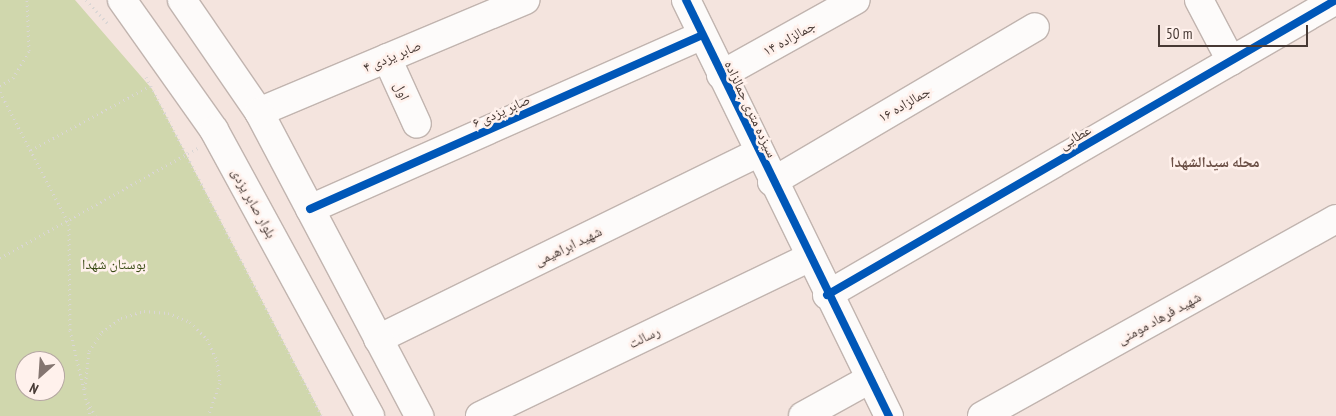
<!DOCTYPE html>
<meta charset="utf-8">
<style>
body{margin:0}
#map{position:relative;width:1336px;height:416px;overflow:hidden;background:#f4e4de;font-family:"PT Sans Narrow","Noto Naskh Arabic",sans-serif}
div>[style]{position:absolute}
.green>*{inset:0;background:#d0d7ad}
.path>*{height:3px;margin-top:-1.5px;transform-origin:0;background:repeating-linear-gradient(90deg,#dad6d5 0 1px,transparent 0 5px)}
.roads{filter:drop-shadow(1px 0 #c1b4af) drop-shadow(-1px 0 #c1b4af) drop-shadow(0 1px #c1b4af) drop-shadow(0 -1px #c1b4af)}
.minor>*{height:28px;margin:-14px;padding:0 14px;transform-origin:14px;border-radius:14px;background:#fdfbfa}
.major>*{height:28px;margin:-14px;padding:0 14px;transform-origin:14px;border-radius:14px;background:#fdfbfa}
.cycleway>*{height:8px;margin:-4px;padding:0 4px;transform-origin:4px;border-radius:4px;background:#0057b8}
span{translate:-50% -50%;white-space:nowrap;text-align:center;line-height:1.15;-webkit-text-stroke:5px #fff1ec;paint-order:stroke}
.street-label{font-size:14px;color:#473934}
.park-label{font-size:14px;color:#3a4b15}
.neighbourhood-label{font-size:15px;color:#6b4f45;font-weight:700}
.north{position:absolute;left:15px;top:351px;width:50px;height:50px;box-sizing:border-box;background:#fff1ec;border:1px solid #b5a7a2;border-radius:50%;rotate:206deg;font-size:14px;font-weight:700;line-height:20px;text-align:center;color:#473934}
.north::after{content:'';display:block;margin:auto;width:18px;height:22px;background:#847570;clip-path:polygon(50% 0,100% 100%,50% 72%,0 100%)}
.scale{position:absolute;left:1158px;top:25px;width:150px;height:22px;box-sizing:border-box;border:2px solid #473934;border-top:0;padding-left:6px;font-size:15px;line-height:18px;white-space:nowrap;color:#473934;-webkit-text-stroke:4px #fff1ec;paint-order:stroke}
</style>
<div id="map">
<div class="green">
<div style="clip-path:polygon(evenodd,0 0,75px 0,152px 89px,322px 416px,0 416px,0 0,25px 361px,55px 361px,55px 391px,25px 391px,25px 361px)"></div>
</div>
<div class="path">
<div style="left:86px;top:0;width:33px;rotate:47deg"></div>
<div style="left:146px;top:77px;width:382px;rotate:62.6deg"></div>
<div style="left:0;top:86px;width:15px;rotate:-32deg"></div>
<div style="left:13px;top:78px;width:31px;rotate:-59deg"></div>
<div style="left:29px;top:51px;width:51px;rotate:-92.2deg"></div>
<div style="left:0;top:92px;width:149px;rotate:62.4deg"></div>
<div style="left:69px;top:224px;width:106px;rotate:89.5deg"></div>
<div style="left:70px;top:330px;width:88px;rotate:76.9deg"></div>
<div style="left:31px;top:150px;width:135px;rotate:-28.3deg"></div>
<div style="left:0;top:258px;width:227px;rotate:-29.1deg"></div>
<div style="left:85px;top:388px;width:37px;rotate:-84deg"></div>
<div style="left:89px;top:351px;width:23px;rotate:-56deg"></div>
<div style="left:102px;top:332px;width:24px;rotate:-36deg"></div>
<div style="left:121px;top:318px;width:24px;rotate:-17deg"></div>
<div style="left:144px;top:311px;width:24px;rotate:5deg"></div>
<div style="left:168px;top:313px;width:24px;rotate:22deg"></div>
<div style="left:190px;top:322px;width:24px;rotate:45deg"></div>
<div style="left:207px;top:339px;width:23px;rotate:65deg"></div>
<div style="left:217px;top:360px;width:23px;rotate:83deg"></div>
<div style="left:220px;top:383px;width:35px;rotate:110deg"></div>
<div style="left:88px;top:402px;width:16px;rotate:63deg"></div>
</div>
<div class="roads">
<div class="minor">
<div style="left:686px;top:0;width:463px;rotate:64deg"></div>
<div style="left:1199px;top:0;width:69px;rotate:62.3deg"></div>
<div style="left:387px;top:58px;width:72px;rotate:65.6deg"></div>
<div style="left:721px;top:75px;width:154px;rotate:-29.1deg"></div>
<div style="left:259px;top:112px;width:289px;rotate:-22.8deg"></div>
<div style="left:772px;top:182px;width:305px;rotate:-30.5deg"></div>
<div style="left:310px;top:209px;width:429px;rotate:-23.9deg"></div>
<div style="left:827px;top:295px;width:588px;rotate:-30.1deg"></div>
<div style="left:378px;top:339px;width:423px;rotate:-26.1deg"></div>
<div style="left:480px;top:416px;width:364px;rotate:-25.7deg"></div>
<div style="left:803px;top:416px;width:77px;rotate:-28.9deg"></div>
<div style="left:982px;top:416px;width:405px;rotate:-29.1deg"></div>
</div>
<div class="major">
<div style="left:122px;top:0;width:159px;rotate:54.7deg"></div>
<div style="left:214px;top:130px;width:326px;rotate:61.4deg"></div>
<div style="left:182px;top:0;width:136px;rotate:55.5deg"></div>
<div style="left:259px;top:112px;width:344px;rotate:62.2deg"></div>
</div>
</div>
<div class="cycleway">
<div style="left:686px;top:0;width:463px;rotate:64deg"></div>
<div style="left:310px;top:209px;width:429px;rotate:-23.9deg"></div>
<div style="left:827px;top:295px;width:588px;rotate:-30.1deg"></div>
</div>
<div class="street-label">
<span style="left:789px;top:38px;rotate:-29deg">جمالزاده ۱۴</span>
<span style="left:392px;top:56px;rotate:-23deg">صابر یزدی ۴</span>
<span style="left:402px;top:91px;rotate:65deg">اول</span>
<span style="left:904px;top:104px;rotate:-30deg">جمالزاده ۱۶</span>
<span style="left:751px;top:109px;rotate:65deg">سیزده متری جمالزاده</span>
<span style="left:501px;top:111px;rotate:-24deg">صابر یزدی ۶</span>
<span style="left:1075px;top:137px;rotate:-30deg">عطایی</span>
<span style="left:254px;top:203px;rotate:61deg">بلوار صابر یزدی</span>
<span style="left:568px;top:246px;rotate:-26deg">شهید ابراهیمی</span>
<span style="left:1159px;top:318px;rotate:-29deg">شهید فرهاد مومنی</span>
<span style="left:644px;top:337px;rotate:-26deg">رسالت</span>
</div>
<div class="park-label">
<span style="left:114px;top:264px">بوستان شهدا</span>
</div>
<div class="neighbourhood-label">
<span style="left:1215px;top:162px">محله سیدالشهدا</span>
</div>
<div class="north">N</div>
<div class="scale">50 m</div>
</div>
